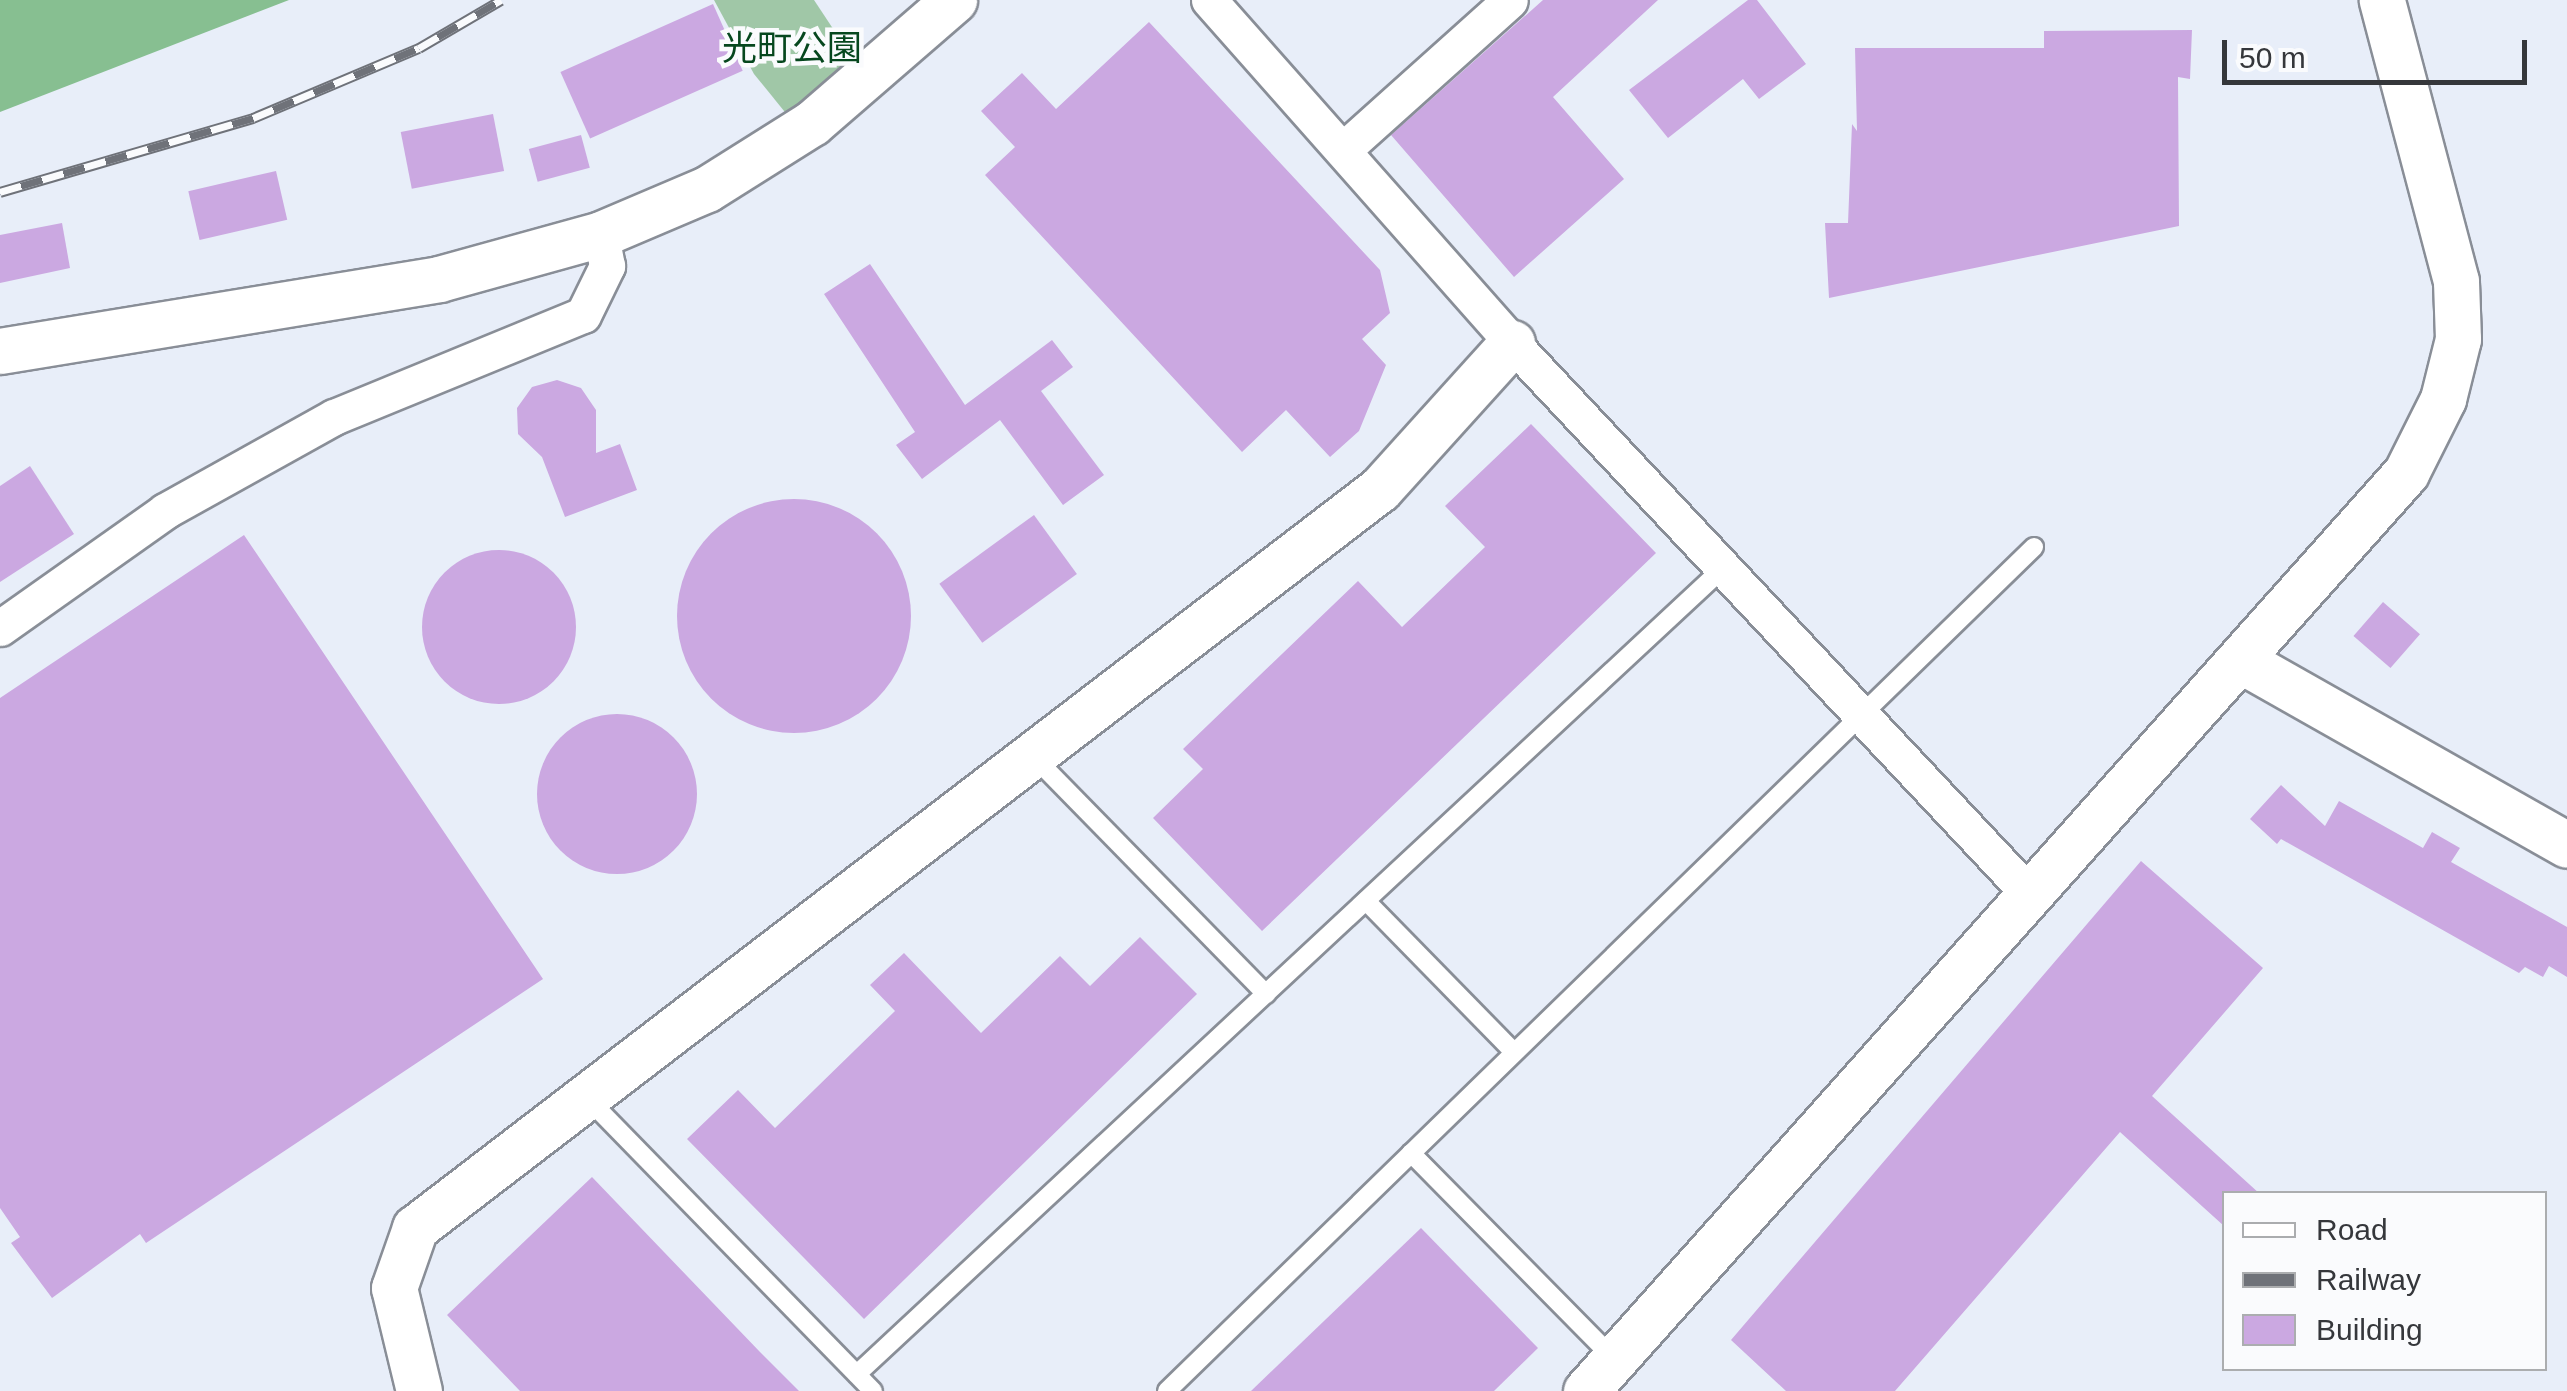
<!DOCTYPE html>
<meta charset="utf-8">
<style>
body{margin:0}
#map{position:relative;width:2567px;height:1391px;overflow:hidden;background:#e8eef9;font-family:Helvetica,"Noto Sans JP",sans-serif}
div>[style]{position:absolute}
.green>*{inset:0;background:#a0c7a7}
.forest>*{inset:0;background:#87bf91}
.building>*{inset:0;background:#cba8e1;transform-origin:0 0}
.round{border-radius:50%}
.roads{filter:drop-shadow(2px 0 #898e97) drop-shadow(-2px 0 #898e97) drop-shadow(0 2px #898e97) drop-shadow(0 -2px #898e97)}
.service>*{height:18px;margin:-9px;padding:0 9px;transform-origin:9px;border-radius:9px;background:#fff}
.minor>*{height:35px;margin:-17.5px;padding:0 17.5px;transform-origin:17.5px;border-radius:17.5px;background:#fff}
.tertiary>*{height:45px;margin:-22.5px;padding:0 22.5px;transform-origin:22.5px;border-radius:22.5px;background:#fff}
.rail>*{height:11px;margin-top:-5.5px;transform-origin:0;background:repeating-linear-gradient(90deg,#fafbfd 0 22px,#6f7279 0 44px);box-sizing:border-box;border-block:2px solid #6f7279}
span{translate:-50% -50%;white-space:nowrap;text-align:center;line-height:1.15;-webkit-text-stroke:9px #fafbfd;paint-order:stroke}
.park-label{font-size:35px;color:#06471e}
.legend{position:absolute;left:2222px;top:1191px;width:325px;height:180px;box-sizing:border-box;background:#fafbfd;border:2px solid #abadaf;margin:0;padding:12px 18px;list-style:none;font-size:30px;color:#35373b}
.legend li{display:flex;align-items:center;gap:20px;height:50px}
.legend b{width:50px;border:2px solid #abadaf}
.scale{position:absolute;left:2222px;top:40px;width:305px;height:45px;box-sizing:border-box;border:5px solid #35373b;border-top:0;padding-left:12px;font-size:30px;line-height:35px;white-space:nowrap;color:#35373b;-webkit-text-stroke:8px #fafbfd;paint-order:stroke}
</style>
<div id="map">
<div class="green">
<div style="clip-path:polygon(714px 0,814px 0,863px 74px,797px 127px,754px 74px)"></div>
</div>
<div class="forest">
<div style="clip-path:polygon(0 0,289px 0,0 112px)"></div>
</div>
<div class="building">
<div style="clip-path:polygon(1543px 0,1658px 0,1553px 97px,1624px 179px,1514px 277px,1391px 135px)"></div>
<div style="clip-path:polygon(1748px 0,1757px 0,1806px 64px,1759px 99px,1743px 79px,1668px 138px,1629px 90px)"></div>
<div style="left:713px;top:4px;width:73px;height:167px;rotate:66deg"></div>
<div style="clip-path:polygon(1149px 22px,1380px 270px,1390px 313px,1362px 339px,1386px 365px,1359px 431px,1330px 457px,1286px 410px,1242px 452px,985px 175px,1015px 147px,981px 111px,1022px 73px,1056px 109px)"></div>
<div style="clip-path:polygon(2192px 30px,2190px 79px,2178px 77px,2179px 226px,1829px 298px,1825px 223px,1848px 223px,1852px 124px,1857px 131px,1855px 48px,2044px 48px,2044px 31px)"></div>
<div style="left:493px;top:114px;width:58px;height:94px;rotate:79deg"></div>
<div style="left:581px;top:135px;width:34px;height:54px;rotate:75deg"></div>
<div style="left:276px;top:171px;width:50px;height:90px;rotate:77deg"></div>
<div style="clip-path:polygon(62px 223px,70px 268px,0 283px,0 235px)"></div>
<div style="clip-path:polygon(870px 264px,965px 405px,1052px 340px,1073px 367px,1041px 391px,1104px 475px,1063px 505px,1000px 420px,922px 479px,896px 445px,915px 432px,824px 294px)"></div>
<div style="clip-path:polygon(557px 380px,581px 388px,596px 410px,596px 453px,620px 444px,637px 490px,565px 517px,542px 457px,518px 434px,517px 408px,532px 387px)"></div>
<div style="clip-path:polygon(1531px 424px,1656px 553px,1262px 931px,1153px 818px,1203px 769px,1183px 749px,1358px 581px,1402px 627px,1485px 547px,1445px 506px)"></div>
<div style="clip-path:polygon(30px 466px,74px 534px,0 582px,0 486px)"></div>
<div class="round" style="left:677px;top:499px;width:234px;height:234px"></div>
<div style="left:1034px;top:515px;width:73px;height:117px;rotate:54deg"></div>
<div style="clip-path:polygon(244px 535px,543px 979px,146px 1243px,140px 1234px,52px 1298px,11px 1243px,20px 1237px,0 1208px,0 698px)"></div>
<div class="round" style="left:422px;top:550px;width:154px;height:154px"></div>
<div style="left:2383px;top:602px;width:49px;height:45px;rotate:41deg"></div>
<div class="round" style="left:537px;top:714px;width:160px;height:160px"></div>
<div style="clip-path:polygon(2281px 785px,2325px 826px,2339px 801px,2423px 848px,2432px 832px,2460px 848px,2451px 862px,2567px 927px,2567px 977px,2549px 966px,2543px 977px,2525px 967px,2519px 973px,2281px 839px,2277px 844px,2250px 819px)"></div>
<div style="clip-path:polygon(2141px 861px,2263px 968px,2152px 1096px,2260px 1194px,2224px 1194px,2224px 1226px,2120px 1132px,1895px 1391px,1786px 1391px,1731px 1340px)"></div>
<div style="clip-path:polygon(1140px 937px,1197px 994px,864px 1319px,687px 1139px,738px 1090px,775px 1128px,895px 1011px,870px 985px,904px 953px,981px 1033px,1060px 956px,1090px 986px)"></div>
<div style="clip-path:polygon(592px 1177px,760px 1352px,799px 1391px,520px 1391px,447px 1315px)"></div>
<div style="clip-path:polygon(1421px 1228px,1538px 1348px,1494px 1391px,1251px 1391px)"></div>
</div>
<div class="roads">
<div class="service">
<div style="left:1031px;top:754px;width:336px;rotate:45.6deg"></div>
<div style="left:1366px;top:901px;width:211px;rotate:45.6deg"></div>
<div style="left:588px;top:1099px;width:408px;rotate:45.7deg"></div>
<div style="left:1411px;top:1153px;width:289px;rotate:45.4deg"></div>
<div style="left:857px;top:1374px;width:1183px;rotate:-42.94deg"></div>
<div style="left:1167px;top:1391px;width:1210px;rotate:-44.23deg"></div>
</div>
<div class="minor">
<div style="left:1209px;top:0;width:458px;rotate:48.5deg"></div>
<div style="left:1512px;top:343px;width:760px;rotate:46.81deg"></div>
<div style="left:1343px;top:150px;width:224px;rotate:-41.9deg"></div>
<div style="left:0;top:628px;width:202px;rotate:-35.3deg"></div>
<div style="left:165px;top:511px;width:193px;rotate:-29.1deg"></div>
<div style="left:334px;top:417px;width:269px;rotate:-22.3deg"></div>
<div style="left:583px;top:315px;width:55px;rotate:-63.9deg"></div>
<div style="left:607px;top:266px;width:33px;rotate:-101deg"></div>
</div>
<div class="tertiary">
<div style="left:0;top:351px;width:445px;rotate:-9.3deg"></div>
<div style="left:439px;top:279px;width:168px;rotate:-15.5deg"></div>
<div style="left:601px;top:234px;width:115px;rotate:-23deg"></div>
<div style="left:707px;top:189px;width:124px;rotate:-32.2deg"></div>
<div style="left:812px;top:123px;width:188px;rotate:-40.9deg"></div>
<div style="left:2242px;top:661px;width:373px;rotate:29.5deg"></div>
<div style="left:419px;top:1391px;width:106px;rotate:-103.6deg"></div>
<div style="left:394px;top:1288px;width:64px;rotate:-70.7deg"></div>
<div style="left:415px;top:1228px;width:1215px;rotate:-37.45deg"></div>
<div style="left:1380px;top:489px;width:197px;rotate:-47.9deg"></div>
<div style="left:1586px;top:1391px;width:1231px;rotate:-48.23deg"></div>
<div style="left:2406px;top:473px;width:83px;rotate:-63.4deg"></div>
<div style="left:2443px;top:399px;width:62px;rotate:-76deg"></div>
<div style="left:2458px;top:339px;width:58px;rotate:-92deg"></div>
<div style="left:2456px;top:281px;width:291px;rotate:-104.8deg"></div>
</div>
</div>
<div class="rail">
<div style="left:0;top:192px;width:264px;rotate:-16.3deg"></div>
<div style="left:253px;top:118px;width:180px;rotate:-22.9deg"></div>
<div style="left:419px;top:48px;width:95px;rotate:-30.3deg"></div>
</div>
<div class="park-label">
<span style="left:792px;top:48px">光町公園</span>
</div>
<ul class="legend">
<li><b style="height:12px;background:#fff"></b>Road</li>
<li><b style="height:12px;background:#6f7279"></b>Railway</li>
<li><b style="height:28px;background:#cba8e1"></b>Building</li>
</ul>
<div class="scale">50 m</div>
</div>
